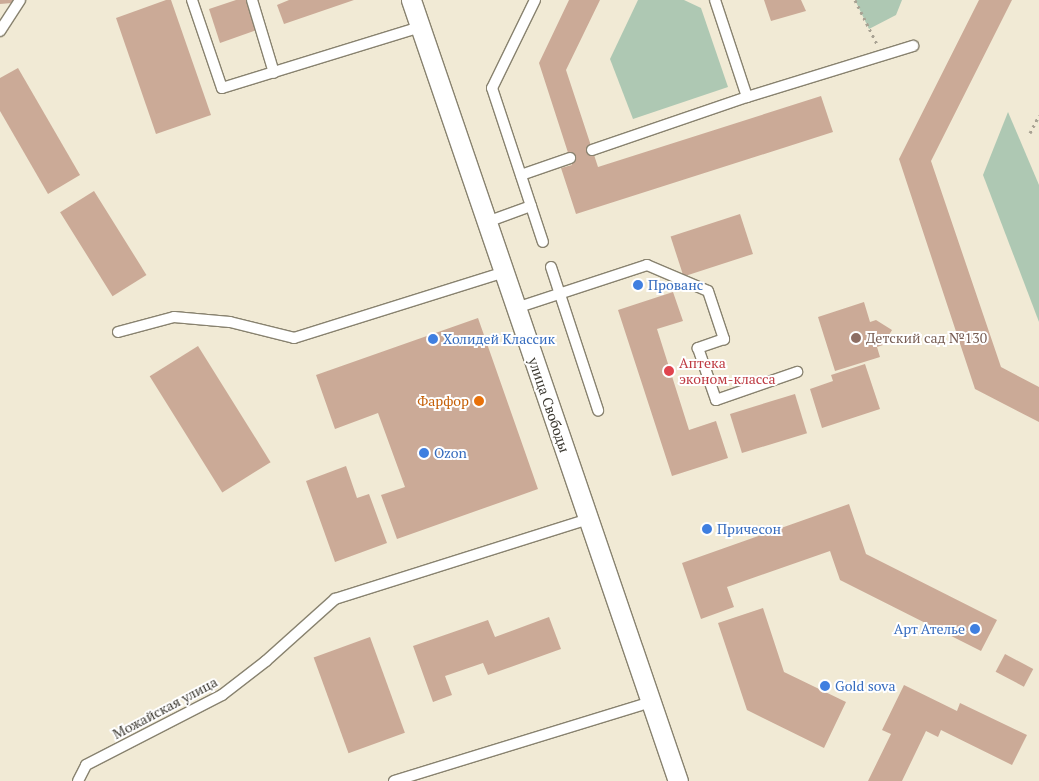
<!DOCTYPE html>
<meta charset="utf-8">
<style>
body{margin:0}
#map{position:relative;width:1039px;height:781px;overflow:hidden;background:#f1ead5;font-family:"PT Serif",serif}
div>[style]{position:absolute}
.green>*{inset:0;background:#aec8b3}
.building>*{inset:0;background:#cbaa97;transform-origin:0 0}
.path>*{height:3px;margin-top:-1.5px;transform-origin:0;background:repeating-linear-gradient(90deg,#a8a293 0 2.5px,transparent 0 6.5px)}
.roads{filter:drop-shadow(1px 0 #88826f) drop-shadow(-1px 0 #88826f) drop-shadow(0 1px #88826f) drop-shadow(0 -1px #88826f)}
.service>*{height:10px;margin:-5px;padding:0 5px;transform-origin:5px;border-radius:5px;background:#fff}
.minor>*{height:19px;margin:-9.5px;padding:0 9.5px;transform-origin:9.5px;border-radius:9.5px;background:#fff}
.dots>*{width:14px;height:14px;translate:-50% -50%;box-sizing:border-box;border:2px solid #fff;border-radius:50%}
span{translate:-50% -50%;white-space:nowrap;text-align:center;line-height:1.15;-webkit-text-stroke:4px #fff;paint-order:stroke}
.shop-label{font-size:14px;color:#366cbe}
.left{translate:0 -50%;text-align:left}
.right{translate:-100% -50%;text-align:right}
.education-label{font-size:14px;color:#785e54}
.health-label{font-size:14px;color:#be3a42}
.food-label{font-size:14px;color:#c56008}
.street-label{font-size:14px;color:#3b3830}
</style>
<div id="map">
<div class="green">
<div style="clip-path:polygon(638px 0,684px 0,701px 8px,728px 87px,633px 119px,610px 59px)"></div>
<div style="clip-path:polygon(855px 0,902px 0,896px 15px,869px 29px)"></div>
<div style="clip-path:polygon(1008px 112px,1039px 185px,1039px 322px,983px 175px)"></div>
</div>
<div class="building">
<div style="clip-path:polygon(0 0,13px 0,12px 3px,0 4px)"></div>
<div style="clip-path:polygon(166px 0,171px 0,211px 115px,156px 134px,116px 18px)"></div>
<div style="clip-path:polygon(236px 0,246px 0,257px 30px,220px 43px,209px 9px)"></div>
<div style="clip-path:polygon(289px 0,354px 0,284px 24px,277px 5px)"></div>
<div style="clip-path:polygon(569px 0,600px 0,566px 70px,598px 167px,821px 96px,833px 132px,576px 214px,561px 168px,572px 165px,539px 63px)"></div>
<div style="clip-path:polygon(764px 0,801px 0,806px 11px,771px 21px)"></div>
<div style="clip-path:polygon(979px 0,1012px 0,931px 161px,1001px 367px,1039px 387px,1039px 422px,975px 389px,899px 159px)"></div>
<div style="clip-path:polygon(18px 68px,80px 175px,48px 194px,0 111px,0 78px)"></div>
<div style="left:94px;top:191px;width:99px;height:40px;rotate:58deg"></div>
<div style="left:740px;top:214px;width:42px;height:73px;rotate:72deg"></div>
<div style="clip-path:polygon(673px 292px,683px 321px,657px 329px,689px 430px,716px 421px,728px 458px,672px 476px,618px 310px)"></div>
<div style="clip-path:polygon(864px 302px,870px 322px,876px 320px,892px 330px,883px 345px,877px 347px,880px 357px,835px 371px,818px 317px)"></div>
<div style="clip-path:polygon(478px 318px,538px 489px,397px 539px,381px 495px,405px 487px,378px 413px,335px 429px,316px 375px)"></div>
<div style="left:198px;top:346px;width:137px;height:57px;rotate:58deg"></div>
<div style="clip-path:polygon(865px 364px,880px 409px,822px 428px,810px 389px,833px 381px,831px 375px)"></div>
<div style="left:795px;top:394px;width:41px;height:68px;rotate:73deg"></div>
<div style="clip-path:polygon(346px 466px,357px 498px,369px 494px,387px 543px,335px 562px,306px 481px)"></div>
<div style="clip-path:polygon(849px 504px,866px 554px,997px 620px,981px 651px,840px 580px,830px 551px,727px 587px,734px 607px,701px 619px,682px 563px)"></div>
<div style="clip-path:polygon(763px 608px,784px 672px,846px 702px,824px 748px,747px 710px,718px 623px)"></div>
<div style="clip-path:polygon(549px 617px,561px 649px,488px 675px,483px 663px,445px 676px,452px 695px,433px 702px,413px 646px,488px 620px,495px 637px)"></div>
<div style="left:370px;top:637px;width:102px;height:60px;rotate:70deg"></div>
<div style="left:1005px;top:654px;width:32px;height:20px;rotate:28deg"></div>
<div style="clip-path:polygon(904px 685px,957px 711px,960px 703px,1027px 735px,1012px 765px,941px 730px,938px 737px,926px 731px,902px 781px,868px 781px,891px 734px,882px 730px)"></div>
</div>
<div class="path">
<div style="left:855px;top:0;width:49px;rotate:63.4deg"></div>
<div style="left:1030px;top:133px;width:20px;rotate:-63deg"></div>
</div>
<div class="roads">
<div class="service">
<div style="left:192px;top:0;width:93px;rotate:71.2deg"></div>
<div style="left:222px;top:88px;width:207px;rotate:-17.1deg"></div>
<div style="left:252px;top:0;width:76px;rotate:73.2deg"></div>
<div style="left:535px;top:0;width:98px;rotate:116deg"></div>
<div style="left:492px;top:88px;width:162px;rotate:71.7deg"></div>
<div style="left:715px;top:0;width:102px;rotate:71.7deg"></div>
<div style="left:0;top:31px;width:37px;rotate:-57deg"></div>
<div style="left:592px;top:150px;width:164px;rotate:-18.9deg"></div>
<div style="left:747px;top:97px;width:174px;rotate:-17.1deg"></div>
<div style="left:521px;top:175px;width:52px;rotate:-19.1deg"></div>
<div style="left:487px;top:222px;width:47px;rotate:-20deg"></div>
<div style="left:551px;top:267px;width:151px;rotate:71.8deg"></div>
<div style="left:516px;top:308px;width:138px;rotate:-18.2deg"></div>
<div style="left:647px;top:265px;width:66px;rotate:23.1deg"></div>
<div style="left:708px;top:291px;width:51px;rotate:71.6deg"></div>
<div style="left:724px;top:339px;width:28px;rotate:161deg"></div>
<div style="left:698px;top:348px;width:55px;rotate:70.9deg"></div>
<div style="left:716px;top:400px;width:86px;rotate:-19.1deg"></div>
<div style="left:118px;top:332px;width:58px;rotate:-15deg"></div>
<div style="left:174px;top:317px;width:56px;rotate:5.1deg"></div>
<div style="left:230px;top:322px;width:66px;rotate:14deg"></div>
<div style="left:294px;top:338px;width:220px;rotate:-17.4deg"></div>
<div style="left:78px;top:781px;width:18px;rotate:-63deg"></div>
<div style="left:86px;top:765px;width:153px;rotate:-27.2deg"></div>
<div style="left:222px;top:695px;width:56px;rotate:-37.7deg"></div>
<div style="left:266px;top:661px;width:93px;rotate:-41.9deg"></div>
<div style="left:335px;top:599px;width:265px;rotate:-17.5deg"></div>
<div style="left:394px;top:781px;width:268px;rotate:-17.1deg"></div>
</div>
<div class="minor">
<div style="left:411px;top:0;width:825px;rotate:71.13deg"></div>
</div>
</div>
<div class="dots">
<div style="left:638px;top:285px;background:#3f7fe0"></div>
<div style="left:856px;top:338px;background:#8d6e63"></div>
<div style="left:433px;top:339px;background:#3f7fe0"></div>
<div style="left:669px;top:371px;background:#e0444e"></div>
<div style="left:479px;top:401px;background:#e8710a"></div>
<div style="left:424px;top:453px;background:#3f7fe0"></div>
<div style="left:707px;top:529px;background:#3f7fe0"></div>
<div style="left:975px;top:629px;background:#3f7fe0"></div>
<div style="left:825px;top:686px;background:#3f7fe0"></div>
</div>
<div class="shop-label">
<span class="left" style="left:648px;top:285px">Прованс</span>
<span class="left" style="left:443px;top:339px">Холидей Классик</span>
<span class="left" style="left:434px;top:453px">Ozon</span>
<span class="left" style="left:717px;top:529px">Причесон</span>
<span class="right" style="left:965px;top:629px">Арт Ателье</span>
<span class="left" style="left:835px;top:686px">Gold sova</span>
</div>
<div class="education-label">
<span class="left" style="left:866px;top:338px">Детский сад №130</span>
</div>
<div class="health-label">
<span class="left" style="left:679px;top:371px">Аптека<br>эконом-класса</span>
</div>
<div class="food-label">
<span class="right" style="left:469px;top:401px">Фарфор</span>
</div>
<div class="street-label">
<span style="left:549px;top:405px;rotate:71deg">улица Свободы</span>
<span style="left:165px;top:708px;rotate:-28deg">Можайская улица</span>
</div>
</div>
